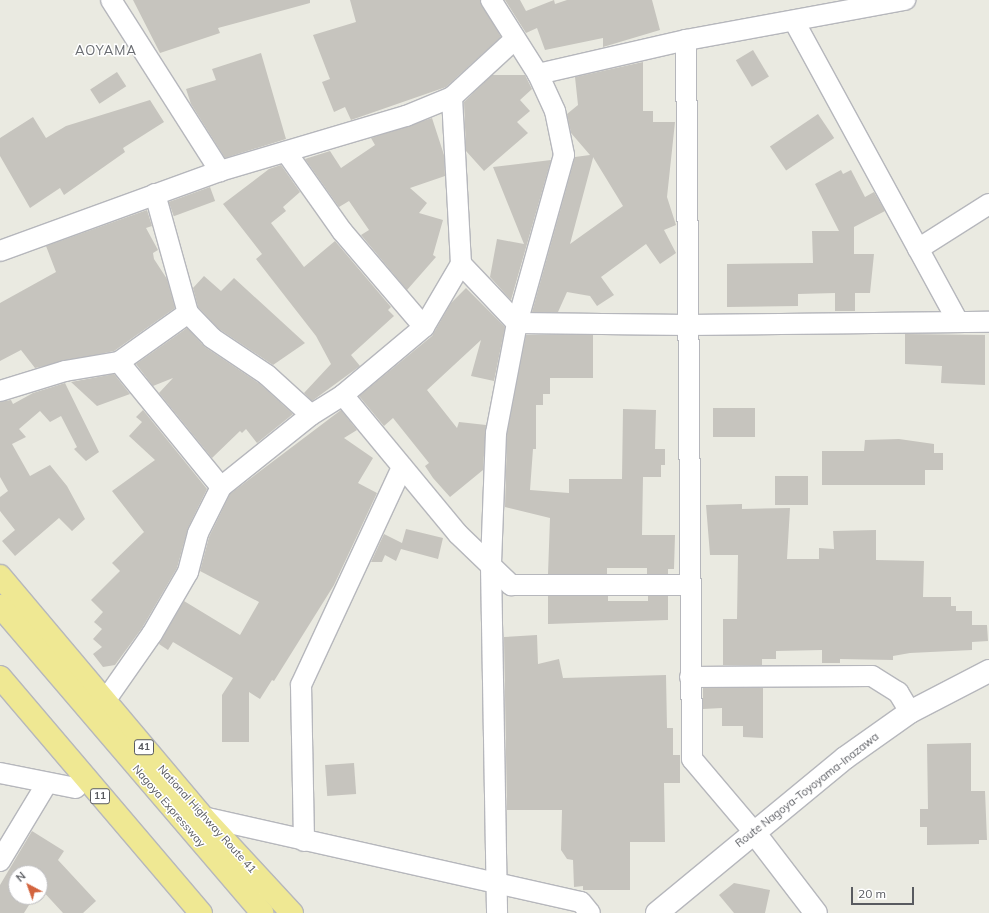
<!DOCTYPE html>
<style>
body{margin:0}
#map{position:relative;width:989px;height:913px;overflow:hidden;background:#eaeae1;font-family:Mulish,sans-serif}
div>[style]{position:absolute}
.building>*{inset:0;background:#c6c4be;transform-origin:0 0}
.roads{filter:drop-shadow(1px 0 #b6b7bc) drop-shadow(-1px 0 #b6b7bc) drop-shadow(0 1px #b6b7bc) drop-shadow(0 -1px #b6b7bc)}
.street>*{height:20px;margin:-10px;padding:0 10px;transform-origin:10px;border-radius:10px;background:#fff}
.secondary>*{height:22px;margin:-11px;padding:0 11px;transform-origin:11px;border-radius:11px;background:#fff}
.highway>*{height:22px;margin:-11px;padding:0 11px;transform-origin:11px;border-radius:11px;background:#efe893}
span{translate:-50% -50%;white-space:nowrap;text-align:center;line-height:1.15;-webkit-text-stroke:3px #fff;paint-order:stroke}
.shield-label span{padding:1px 3px;background:#fff;border:1px solid;border-radius:3px;-webkit-text-stroke-width:0}
.shield-label{font-size:10px;color:#595b60;font-weight:700}
.street-label{font-size:11px;color:#595b60}
.quarter-label{font-size:13px;color:#6a6d72;letter-spacing:1px}
.north{position:absolute;left:8px;top:865px;width:40px;height:40px;box-sizing:border-box;background:#fff;border:1px solid #bdbdbf;border-radius:50%;rotate:319deg;font-size:11px;font-weight:700;line-height:16px;text-align:center;color:#595b60}
.north::after{content:'';display:block;margin:auto;width:14px;height:18px;background:#d3643e;clip-path:polygon(50% 0,100% 100%,50% 72%,0 100%)}
.scale{position:absolute;left:851px;top:887px;width:63px;height:18px;box-sizing:border-box;border:2px solid #595b60;border-top:0;padding-left:5px;font-size:12px;line-height:14px;white-space:nowrap;color:#595b60;-webkit-text-stroke:3px #fff;paint-order:stroke}
</style>
<div id="map">
<div class="building">
<div style="clip-path:polygon(133px 0,310px 0,310px 3px,218px 28px,220px 33px,160px 53px)"></div>
<div style="clip-path:polygon(350px 0,480px 0,501px 37px,446px 87px,351px 120px,345px 107px,334px 112px,322px 82px,330px 79px,313px 35px,356px 22px)"></div>
<div style="clip-path:polygon(505px 0,520px 0,526px 11px,554px 0,555px 4px,567px 0,652px 0,660px 30px,603px 47px,603px 38px,545px 50px,537px 28px,526px 33px)"></div>
<div style="left:753px;top:50px;width:31px;height:20px;rotate:59deg"></div>
<div style="clip-path:polygon(261px 53px,286px 139px,225px 158px,191px 104px,186px 89px,216px 80px,212px 69px)"></div>
<div style="clip-path:polygon(evenodd,643px 62px,643px 111px,653px 111px,653px 122px,675px 122px,667px 197px,676px 225px,664px 230px,676px 253px,660px 264px,646px 244px,601px 277px,614px 295px,597px 306px,590px 296px,567px 292px,558px 312px,532px 312px,575px 157px,590px 155px,571px 133px,567px 114px,578px 105px,575px 77px,643px 62px,593px 157px,623px 206px,570px 244px,593px 158px,593px 157px)"></div>
<div style="left:117px;top:72px;width:17px;height:32px;rotate:57deg"></div>
<div style="clip-path:polygon(492px 75px,525px 75px,532px 89px,520px 100px,530px 111px,517px 122px,528px 133px,484px 171px,466px 151px,464px 102px)"></div>
<div style="clip-path:polygon(150px 100px,164px 122px,123px 148px,125px 152px,64px 195px,60px 188px,30px 208px,0 156px,0 138px,33px 117px,46px 138px,66px 126px)"></div>
<div style="left:818px;top:114px;width:29px;height:58px;rotate:56deg"></div>
<div style="clip-path:polygon(432px 118px,444px 155px,445px 176px,410px 188px,427px 203px,419px 213px,443px 220px,433px 255px,436px 257px,407px 290px,361px 235px,369px 230px,349px 201px,339px 207px,305px 159px,330px 151px,341px 168px,375px 145px,371px 138px)"></div>
<div style="clip-path:polygon(551px 160px,511px 300px,490px 277px,497px 239px,524px 244px,493px 167px)"></div>
<div style="clip-path:polygon(281px 165px,300px 192px,283px 207px,286px 211px,271px 223px,304px 267px,335px 241px,391px 307px,388px 310px,394px 316px,351px 355px,360px 366px,312px 401px,304px 393px,331px 364px,316px 336px,256px 259px,262px 254px,223px 204px,269px 169px)"></div>
<div style="clip-path:polygon(841px 170px,843px 174px,851px 170px,865px 197px,874px 192px,885px 211px,854px 227px,854px 254px,874px 254px,870px 293px,855px 293px,855px 311px,835px 311px,835px 293px,798px 294px,798px 306px,727px 307px,727px 264px,813px 263px,812px 231px,839px 231px,815px 184px)"></div>
<div style="left:210px;top:187px;width:15px;height:44px;rotate:70deg"></div>
<div style="clip-path:polygon(147px 210px,152px 226px,146px 228px,158px 250px,153px 253px,154px 259px,167px 279px,175px 308px,114px 351px,35px 368px,21px 350px,0 361px,0 303px,56px 272px,46px 246px)"></div>
<div style="clip-path:polygon(204px 276px,221px 291px,234px 278px,305px 343px,273px 365px,219px 329px,198px 307px,193px 288px)"></div>
<div style="clip-path:polygon(466px 288px,505px 327px,494px 381px,471px 376px,481px 340px,427px 390px,457px 428px,459px 422px,486px 425px,483px 470px,450px 497px,433px 478px,425px 466px,429px 463px,393px 418px,384px 426px,359px 396px,432px 336px,451px 303px)"></div>
<div style="clip-path:polygon(187px 328px,205px 347px,260px 384px,293px 414px,257px 443px,246px 429px,242px 433px,240px 431px,212px 458px,159px 393px,173px 378px,153px 386px,136px 364px)"></div>
<div style="clip-path:polygon(905px 334px,985px 335px,985px 385px,941px 383px,942px 366px,905px 364px)"></div>
<div style="clip-path:polygon(526px 335px,593px 335px,593px 378px,550px 378px,550px 394px,543px 394px,543px 405px,536px 405px,536px 449px,533px 449px,530px 490px,569px 493px,569px 479px,622px 479px,623px 409px,656px 410px,655px 449px,665px 449px,665px 465px,661px 465px,661px 477px,643px 477px,642px 535px,675px 535px,674px 569px,668px 569px,668px 574px,647px 574px,647px 568px,607px 568px,607px 574px,548px 574px,550px 518px,505px 507px,507px 434px)"></div>
<div style="clip-path:polygon(114px 374px,130px 394px,97px 406px,71px 382px)"></div>
<div style="clip-path:polygon(65px 383px,99px 452px,86px 461px,74px 449px,77px 447px,61px 416px,50px 422px,40px 411px,19px 429px,26px 437px,12px 444px,30px 476px,50px 465px,67px 486px,85px 519px,72px 531px,59px 518px,15px 556px,2px 541px,15px 530px,0 511px,0 497px,8px 491px,0 477px,0 402px,11px 400px,13px 404px,33px 393px)"></div>
<div style="left:713px;top:408px;width:42px;height:29px"></div>
<div style="clip-path:polygon(143px 410px,207px 489px,188px 528px,177px 568px,142px 628px,115px 665px,103px 667px,93px 654px,102px 647px,93px 639px,102px 629px,94px 622px,103px 612px,91px 600px,120px 571px,112px 563px,144px 532px,112px 491px,155px 460px,129px 436px,142px 422px,136px 417px)"></div>
<div style="clip-path:polygon(341px 410px,357px 430px,344px 438px,373px 458px,358px 483px,377px 493px,334px 585px,274px 681px,272px 680px,260px 699px,249px 692px,249px 742px,222px 742px,222px 695px,233px 678px,173px 642px,168px 650px,159px 644px,184px 601px,240px 635px,259px 602px,200px 571px,209px 537px,230px 494px)"></div>
<div style="clip-path:polygon(899px 439px,934px 444px,934px 453px,943px 453px,943px 470px,925px 470px,925px 485px,822px 485px,822px 451px,864px 451px,865px 440px)"></div>
<div style="left:808px;top:476px;width:29px;height:33px;rotate:90deg"></div>
<div style="clip-path:polygon(742px 504px,742px 509px,790px 508px,787px 559px,819px 559px,819px 548px,834px 549px,833px 531px,876px 530px,876px 560px,924px 561px,923px 597px,951px 597px,951px 606px,956px 606px,956px 611px,972px 611px,972px 625px,987px 625px,988px 641px,972px 642px,972px 650px,910px 653px,893px 656px,893px 660px,840px 659px,840px 663px,822px 663px,822px 650px,776px 651px,776px 659px,762px 659px,762px 665px,723px 665px,723px 619px,737px 619px,738px 555px,710px 555px,706px 505px)"></div>
<div style="clip-path:polygon(406px 529px,443px 538px,438px 559px,401px 549px,396px 561px,385px 555px,382px 562px,371px 562px,384px 534px,402px 543px)"></div>
<div style="clip-path:polygon(548px 596px,608px 596px,608px 601px,648px 601px,648px 596px,668px 596px,668px 620px,548px 624px)"></div>
<div style="clip-path:polygon(537px 635px,538px 664px,559px 659px,563px 678px,666px 675px,667px 728px,673px 728px,673px 755px,680px 755px,680px 783px,664px 783px,665px 842px,630px 842px,630px 890px,583px 890px,583px 886px,574px 887px,573px 860px,567px 859px,561px 850px,562px 810px,507px 810px,504px 637px)"></div>
<div style="clip-path:polygon(703px 688px,763px 688px,763px 738px,743px 737px,743px 726px,722px 726px,722px 708px,703px 709px)"></div>
<div style="clip-path:polygon(971px 743px,971px 791px,985px 791px,987px 840px,979px 840px,979px 844px,927px 845px,927px 827px,920px 827px,920px 809px,928px 809px,927px 744px)"></div>
<div style="left:354px;top:763px;width:31px;height:29px;rotate:86deg"></div>
<div style="clip-path:polygon(32px 831px,64px 851px,58px 860px,96px 901px,83px 913px,63px 913px,40px 888px,40px 873px,16px 873px,16px 897px,34px 897px,24px 913px,0 913px,0 885px)"></div>
<div style="clip-path:polygon(734px 883px,770px 890px,765px 913px,734px 913px,719px 895px)"></div>
</div>
<div class="roads">
<div class="street">
<div style="left:111px;top:0;width:203px;rotate:57.5deg"></div>
<div style="left:491px;top:0;width:88px;rotate:57.6deg"></div>
<div style="left:538px;top:74px;width:41px;rotate:65.3deg"></div>
<div style="left:555px;top:111px;width:45px;rotate:78.4deg"></div>
<div style="left:564px;top:155px;width:174px;rotate:105.6deg"></div>
<div style="left:517px;top:323px;width:112px;rotate:100.8deg"></div>
<div style="left:496px;top:433px;width:133px;rotate:92.2deg"></div>
<div style="left:491px;top:566px;width:347px;rotate:89deg"></div>
<div style="left:794px;top:21px;width:341px;rotate:61.4deg"></div>
<div style="left:686px;top:40px;width:719px;rotate:89.52deg"></div>
<div style="left:692px;top:759px;width:94px;rotate:49.7deg"></div>
<div style="left:538px;top:74px;width:152px;rotate:-12.9deg"></div>
<div style="left:686px;top:40px;width:223px;rotate:-10.4deg"></div>
<div style="left:286px;top:152px;width:97px;rotate:54.7deg"></div>
<div style="left:342px;top:231px;width:126px;rotate:49.5deg"></div>
<div style="left:155px;top:194px;width:123px;rotate:74.5deg"></div>
<div style="left:188px;top:313px;width:35px;rotate:46deg"></div>
<div style="left:212px;top:338px;width:66px;rotate:33.9deg"></div>
<div style="left:267px;top:375px;width:59px;rotate:42.3deg"></div>
<div style="left:918px;top:249px;width:84px;rotate:-32.4deg"></div>
<div style="left:0;top:251px;width:234px;rotate:-20deg"></div>
<div style="left:220px;top:171px;width:194px;rotate:-16.5deg"></div>
<div style="left:406px;top:116px;width:50px;rotate:-22.4deg"></div>
<div style="left:452px;top:97px;width:84px;rotate:-42.6deg"></div>
<div style="left:461px;top:264px;width:81px;rotate:46.5deg"></div>
<div style="left:517px;top:323px;width:171px;rotate:0.7deg"></div>
<div style="left:688px;top:325px;width:301px;rotate:-0.6deg"></div>
<div style="left:119px;top:362px;width:161px;rotate:50.8deg"></div>
<div style="left:0;top:391px;width:68px;rotate:-17.1deg"></div>
<div style="left:65px;top:371px;width:55px;rotate:-9.5deg"></div>
<div style="left:119px;top:362px;width:85px;rotate:-35.4deg"></div>
<div style="left:343px;top:395px;width:180px;rotate:50.4deg"></div>
<div style="left:458px;top:534px;width:74px;rotate:43.9deg"></div>
<div style="left:511px;top:585px;width:177px"></div>
<div style="left:690px;top:677px;width:182px;rotate:-0.3deg"></div>
<div style="left:872px;top:676px;width:31px;rotate:32deg"></div>
<div style="left:898px;top:692px;width:23px;rotate:59deg"></div>
<div style="left:105px;top:701px;width:82px;rotate:-55deg"></div>
<div style="left:152px;top:634px;width:72px;rotate:-59.9deg"></div>
<div style="left:188px;top:572px;width:40px;rotate:-75.6deg"></div>
<div style="left:198px;top:533px;width:51px;rotate:-63.4deg"></div>
<div style="left:221px;top:487px;width:115px;rotate:-38.7deg"></div>
<div style="left:311px;top:415px;width:38px;rotate:-32deg"></div>
<div style="left:343px;top:395px;width:106px;rotate:-40deg"></div>
<div style="left:424px;top:327px;width:73px;rotate:-59.6deg"></div>
<div style="left:461px;top:264px;width:167px;rotate:-93.1deg"></div>
<div style="left:0;top:773px;width:77px;rotate:11.2deg"></div>
<div style="left:203px;top:817px;width:387px;rotate:12.7deg"></div>
<div style="left:581px;top:902px;width:14px;rotate:51deg"></div>
<div style="left:304px;top:841px;width:156px;rotate:-91.1deg"></div>
<div style="left:301px;top:685px;width:240px;rotate:-65.1deg"></div>
<div style="left:0;top:861px;width:91px;rotate:-58.9deg"></div>
</div>
<div class="secondary">
<div style="left:753px;top:831px;width:103px;rotate:52.5deg"></div>
<div style="left:657px;top:913px;width:244px;rotate:-39.5deg"></div>
<div style="left:845px;top:758px;width:80px;rotate:-35.3deg"></div>
<div style="left:910px;top:712px;width:89px;rotate:-27.4deg"></div>
</div>
<div class="highway">
<div style="left:0;top:576px;width:315px;rotate:49.9deg"></div>
<div style="left:203px;top:817px;width:131px;rotate:47.2deg"></div>
<div style="left:0;top:606px;width:404px;rotate:49.5deg"></div>
<div style="left:0;top:677px;width:310px;rotate:49.6deg"></div>
</div>
</div>
<div class="shield-label">
<span style="left:144px;top:747px">41</span>
<span style="left:100px;top:796px">11</span>
</div>
<div class="street-label">
<span style="left:807px;top:790px;rotate:-38deg">Route Nagoya-Toyoyama-Inazawa</span>
<span style="left:169px;top:806px;rotate:49deg">Nagoya Expressway</span>
<span style="left:207px;top:819px;rotate:48deg">National Highway Route 41</span>
</div>
<div class="quarter-label">
<span style="left:106px;top:50px">AOYAMA</span>
</div>
<div class="north">N</div>
<div class="scale">20 m</div>
</div>
